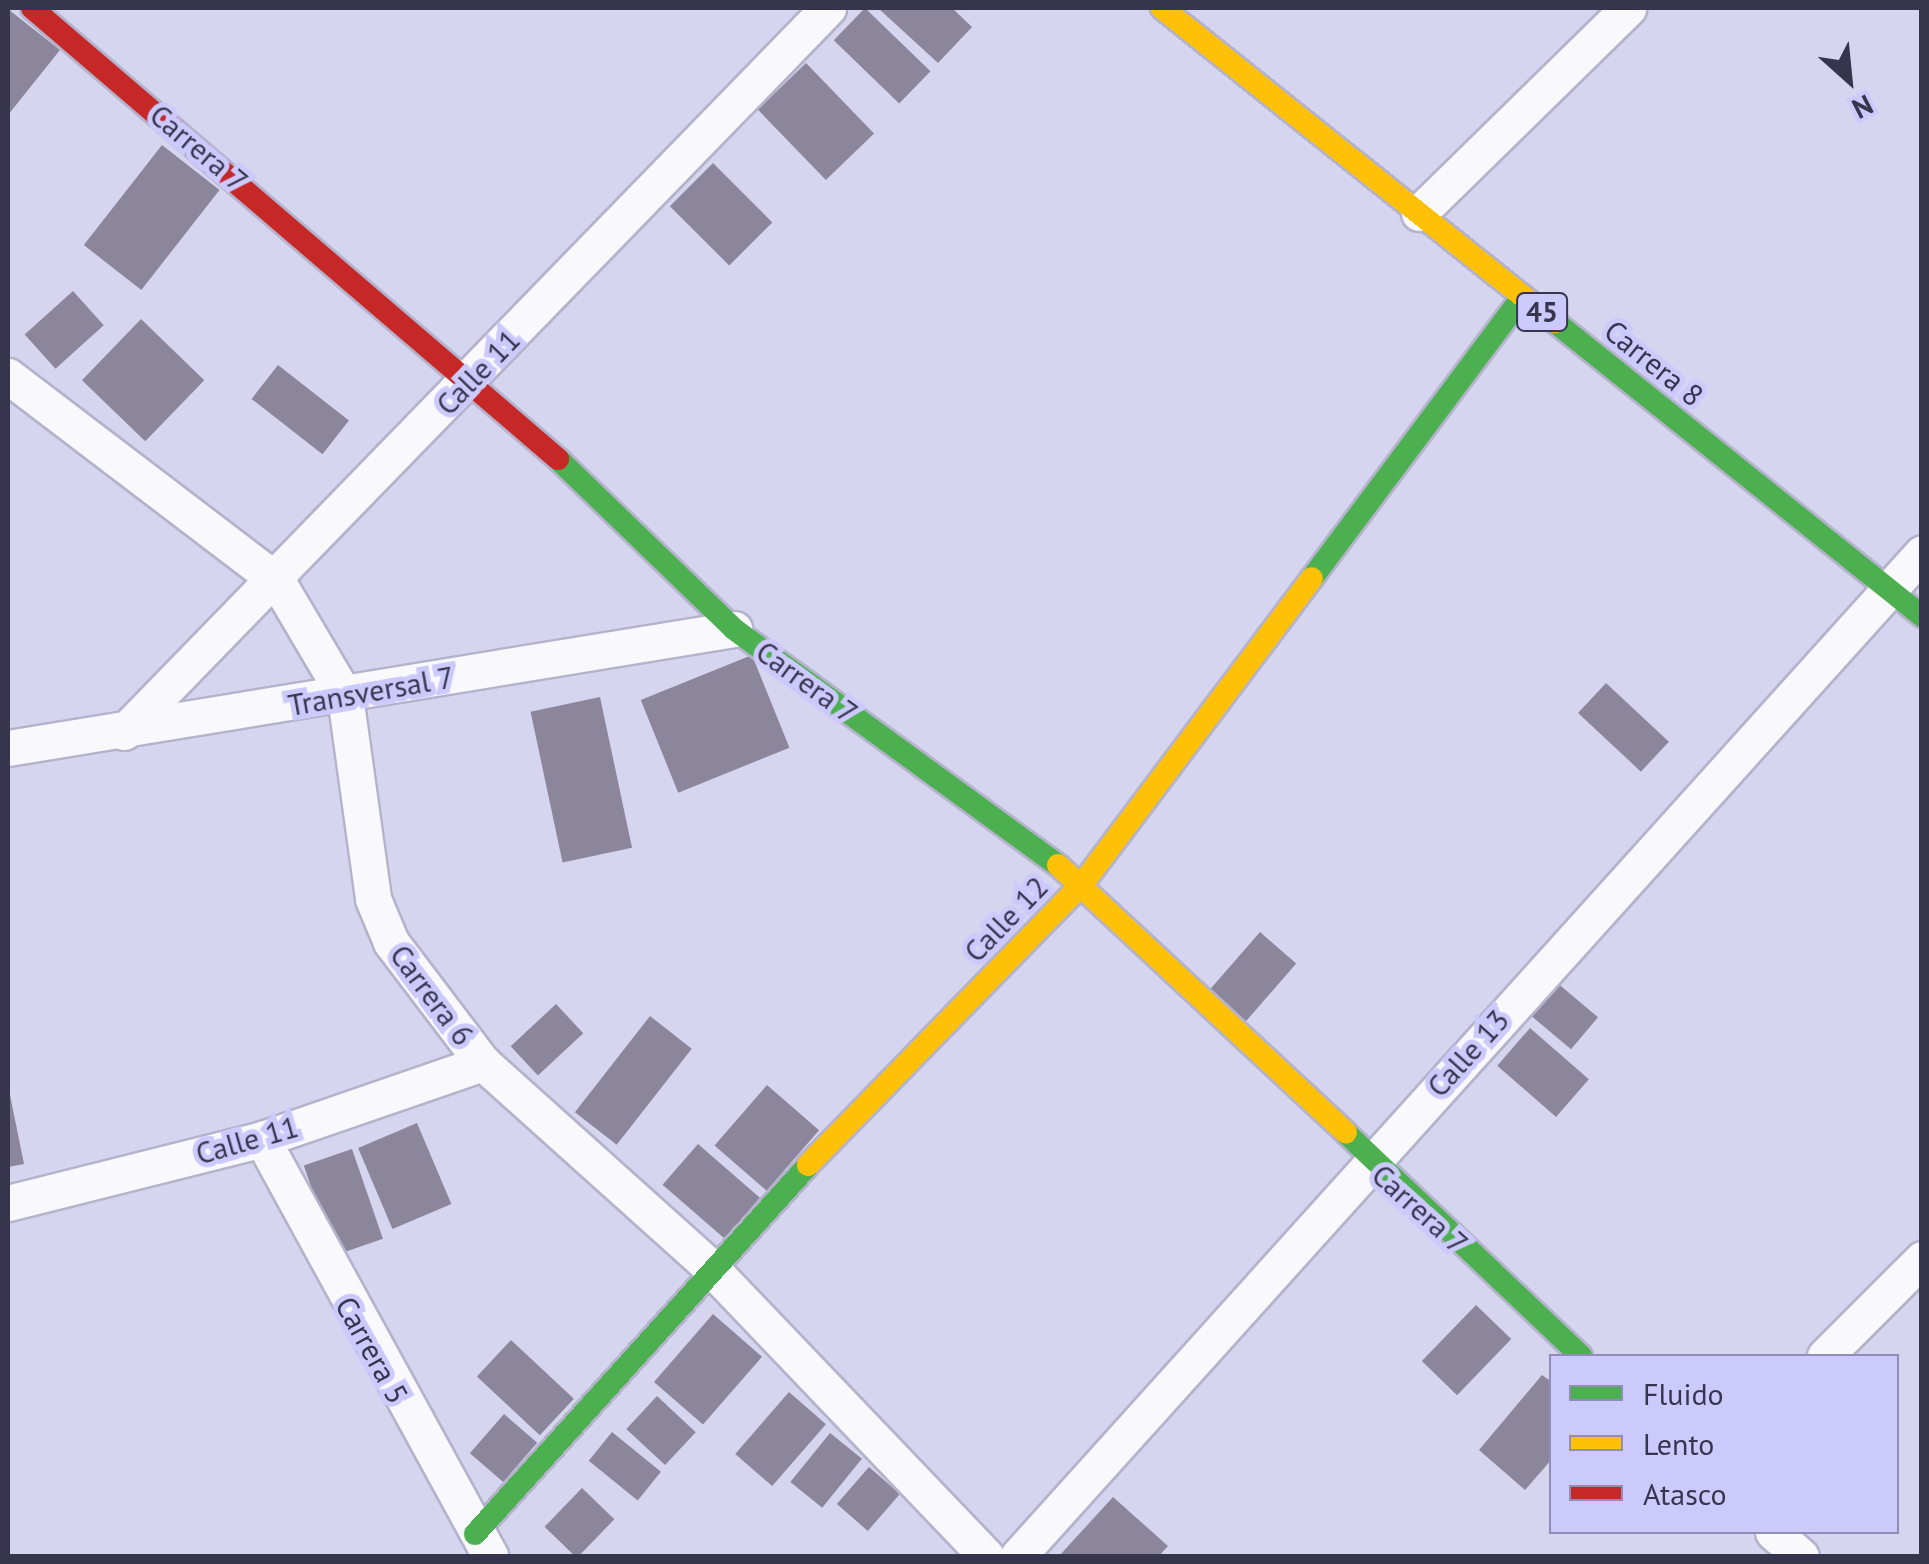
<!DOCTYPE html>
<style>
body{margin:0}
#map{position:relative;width:1929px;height:1564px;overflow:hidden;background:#d6d5f0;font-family:"PT Sans",sans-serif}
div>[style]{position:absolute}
.building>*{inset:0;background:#8c869c;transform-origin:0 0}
.roads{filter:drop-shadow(2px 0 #b4b3cb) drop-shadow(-2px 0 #b4b3cb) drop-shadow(0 2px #b4b3cb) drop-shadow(0 -2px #b4b3cb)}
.street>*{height:35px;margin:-17.5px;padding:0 17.5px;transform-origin:17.5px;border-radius:17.5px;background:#f9f9fd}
.fast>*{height:22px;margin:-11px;padding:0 11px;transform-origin:11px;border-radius:11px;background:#4caf50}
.slow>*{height:22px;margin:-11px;padding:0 11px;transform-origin:11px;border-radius:11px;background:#ffc107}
.jam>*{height:22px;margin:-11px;padding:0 11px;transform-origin:11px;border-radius:11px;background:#c62828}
span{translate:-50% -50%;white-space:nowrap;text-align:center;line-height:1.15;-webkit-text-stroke:10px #ccc9fc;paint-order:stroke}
.shield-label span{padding:2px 8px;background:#ccc9fc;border:2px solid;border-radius:8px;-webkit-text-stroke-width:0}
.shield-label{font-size:28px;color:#37354e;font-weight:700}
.street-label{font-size:30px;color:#37354e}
.frame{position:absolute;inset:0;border:10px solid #37354e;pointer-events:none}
.legend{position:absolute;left:1549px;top:1354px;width:350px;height:180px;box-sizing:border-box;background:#ccc9fc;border:2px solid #908eb6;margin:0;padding:12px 18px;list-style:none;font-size:30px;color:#37354e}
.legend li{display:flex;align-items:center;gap:20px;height:50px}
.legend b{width:50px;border:2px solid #908eb6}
.north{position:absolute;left:1799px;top:30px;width:100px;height:100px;-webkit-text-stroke:8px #ccc9fc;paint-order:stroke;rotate:153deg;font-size:28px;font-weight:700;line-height:40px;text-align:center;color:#37354e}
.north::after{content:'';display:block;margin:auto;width:35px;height:45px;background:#37354e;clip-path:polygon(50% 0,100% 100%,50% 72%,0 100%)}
</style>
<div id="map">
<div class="building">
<div style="left:865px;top:8px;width:91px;height:45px;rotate:44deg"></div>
<div style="clip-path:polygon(878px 8px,952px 8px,972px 27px,938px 63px)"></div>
<div style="clip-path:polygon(8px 9px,60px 50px,8px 115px)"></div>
<div style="left:806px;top:63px;width:98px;height:67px;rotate:46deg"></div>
<div style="left:162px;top:145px;width:73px;height:127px;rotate:38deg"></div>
<div style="left:713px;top:163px;width:84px;height:61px;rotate:45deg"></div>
<div style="left:73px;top:291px;width:46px;height:65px;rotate:48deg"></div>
<div style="left:141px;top:319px;width:88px;height:85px;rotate:44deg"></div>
<div style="left:278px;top:365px;width:90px;height:43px;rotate:38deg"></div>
<div style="left:752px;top:655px;width:100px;height:120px;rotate:68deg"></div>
<div style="left:1606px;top:683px;width:86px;height:41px;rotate:43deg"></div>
<div style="left:600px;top:697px;width:154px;height:71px;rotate:78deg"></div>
<div style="left:1260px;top:932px;width:48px;height:78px;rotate:41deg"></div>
<div style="left:1549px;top:976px;width:64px;height:42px;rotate:40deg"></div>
<div style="left:556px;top:1004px;width:40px;height:62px;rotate:47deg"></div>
<div style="left:650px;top:1016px;width:53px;height:122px;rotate:38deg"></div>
<div style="left:1530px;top:1028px;width:78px;height:50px;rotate:41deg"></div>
<div style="clip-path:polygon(8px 1085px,24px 1164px,8px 1167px)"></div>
<div style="left:767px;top:1085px;width:69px;height:80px;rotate:41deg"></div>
<div style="left:417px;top:1123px;width:88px;height:64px;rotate:67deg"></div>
<div style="left:698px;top:1144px;width:82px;height:54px;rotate:41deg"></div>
<div style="left:352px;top:1149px;width:95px;height:51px;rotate:71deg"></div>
<div style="left:1476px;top:1305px;width:49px;height:78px;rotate:44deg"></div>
<div style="left:713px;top:1314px;width:65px;height:90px;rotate:41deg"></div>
<div style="left:511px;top:1340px;width:86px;height:50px;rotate:43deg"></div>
<div style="clip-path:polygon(1542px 1375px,1552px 1382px,1552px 1459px,1525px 1490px,1479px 1450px)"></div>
<div style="left:789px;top:1392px;width:49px;height:82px;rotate:41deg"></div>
<div style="left:657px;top:1396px;width:53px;height:45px;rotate:43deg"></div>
<div style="left:504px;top:1414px;width:44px;height:52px;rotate:41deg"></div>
<div style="left:612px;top:1432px;width:63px;height:37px;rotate:39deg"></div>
<div style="left:830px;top:1433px;width:41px;height:63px;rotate:39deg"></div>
<div style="left:869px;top:1467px;width:41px;height:49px;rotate:41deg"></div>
<div style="left:582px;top:1488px;width:45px;height:54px;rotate:44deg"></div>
<div style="clip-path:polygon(1113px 1497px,1168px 1546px,1159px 1556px,1059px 1556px)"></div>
</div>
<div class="roads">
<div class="street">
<div style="left:1419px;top:213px;width:293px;rotate:-44.4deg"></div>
<div style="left:8px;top:376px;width:338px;rotate:37.3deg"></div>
<div style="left:277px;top:581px;width:134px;rotate:59.4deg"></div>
<div style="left:345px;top:696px;width:205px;rotate:82.1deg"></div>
<div style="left:373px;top:899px;width:47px;rotate:67.3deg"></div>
<div style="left:391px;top:942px;width:152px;rotate:52.8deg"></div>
<div style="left:483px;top:1063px;width:304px;rotate:41.9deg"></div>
<div style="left:709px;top:1266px;width:401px;rotate:46.3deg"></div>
<div style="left:124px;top:732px;width:1010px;rotate:-45.8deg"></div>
<div style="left:8px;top:748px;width:736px;rotate:-9.31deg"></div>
<div style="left:262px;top:1139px;width:475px;rotate:61.3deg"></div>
<div style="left:8px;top:1203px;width:262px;rotate:-14.1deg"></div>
<div style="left:262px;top:1139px;width:234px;rotate:-19deg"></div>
<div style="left:1825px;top:1356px;width:137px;rotate:-45deg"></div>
<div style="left:1773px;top:1532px;width:37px;rotate:41deg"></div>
<div style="left:1018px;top:1556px;width:1350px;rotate:-47.97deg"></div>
</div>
<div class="fast">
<div style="left:1555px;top:322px;width:470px;rotate:38.7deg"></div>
<div style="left:558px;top:459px;width:245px;rotate:44deg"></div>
<div style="left:734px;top:629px;width:401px;rotate:36.1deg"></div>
<div style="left:1312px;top:578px;width:352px;rotate:-53.2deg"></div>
<div style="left:1346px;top:1133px;width:324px;rotate:43.5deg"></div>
<div style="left:475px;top:1534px;width:497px;rotate:-47.9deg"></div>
</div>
<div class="slow">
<div style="left:1162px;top:8px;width:503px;rotate:38.62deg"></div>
<div style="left:1058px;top:865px;width:393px;rotate:42.9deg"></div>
<div style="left:808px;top:1165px;width:394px;rotate:-45.7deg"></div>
<div style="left:1083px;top:883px;width:381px;rotate:-53.1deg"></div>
</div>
<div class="jam">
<div style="left:32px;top:8px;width:693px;rotate:40.61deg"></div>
</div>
</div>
<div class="shield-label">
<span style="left:1542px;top:312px">45</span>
</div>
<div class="street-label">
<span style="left:199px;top:148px;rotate:40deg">Carrera 7</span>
<span style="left:1654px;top:363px;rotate:39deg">Carrera 8</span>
<span style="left:478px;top:372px;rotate:-46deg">Calle 11</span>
<span style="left:807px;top:682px;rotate:36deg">Carrera 7</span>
<span style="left:371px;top:691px;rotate:-10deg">Transversal 7</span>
<span style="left:1006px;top:919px;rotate:-46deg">Calle 12</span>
<span style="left:432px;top:995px;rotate:53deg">Carrera 6</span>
<span style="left:1468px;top:1053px;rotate:-48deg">Calle 13</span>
<span style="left:247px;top:1140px;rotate:-16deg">Calle 11</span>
<span style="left:1420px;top:1209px;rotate:42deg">Carrera 7</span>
<span style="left:372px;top:1350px;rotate:61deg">Carrera 5</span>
</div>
<div class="frame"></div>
<ul class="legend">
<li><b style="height:12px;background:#4caf50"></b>Fluido</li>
<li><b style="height:12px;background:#ffc107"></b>Lento</li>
<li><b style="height:12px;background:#c62828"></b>Atasco</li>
</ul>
<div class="north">N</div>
</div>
